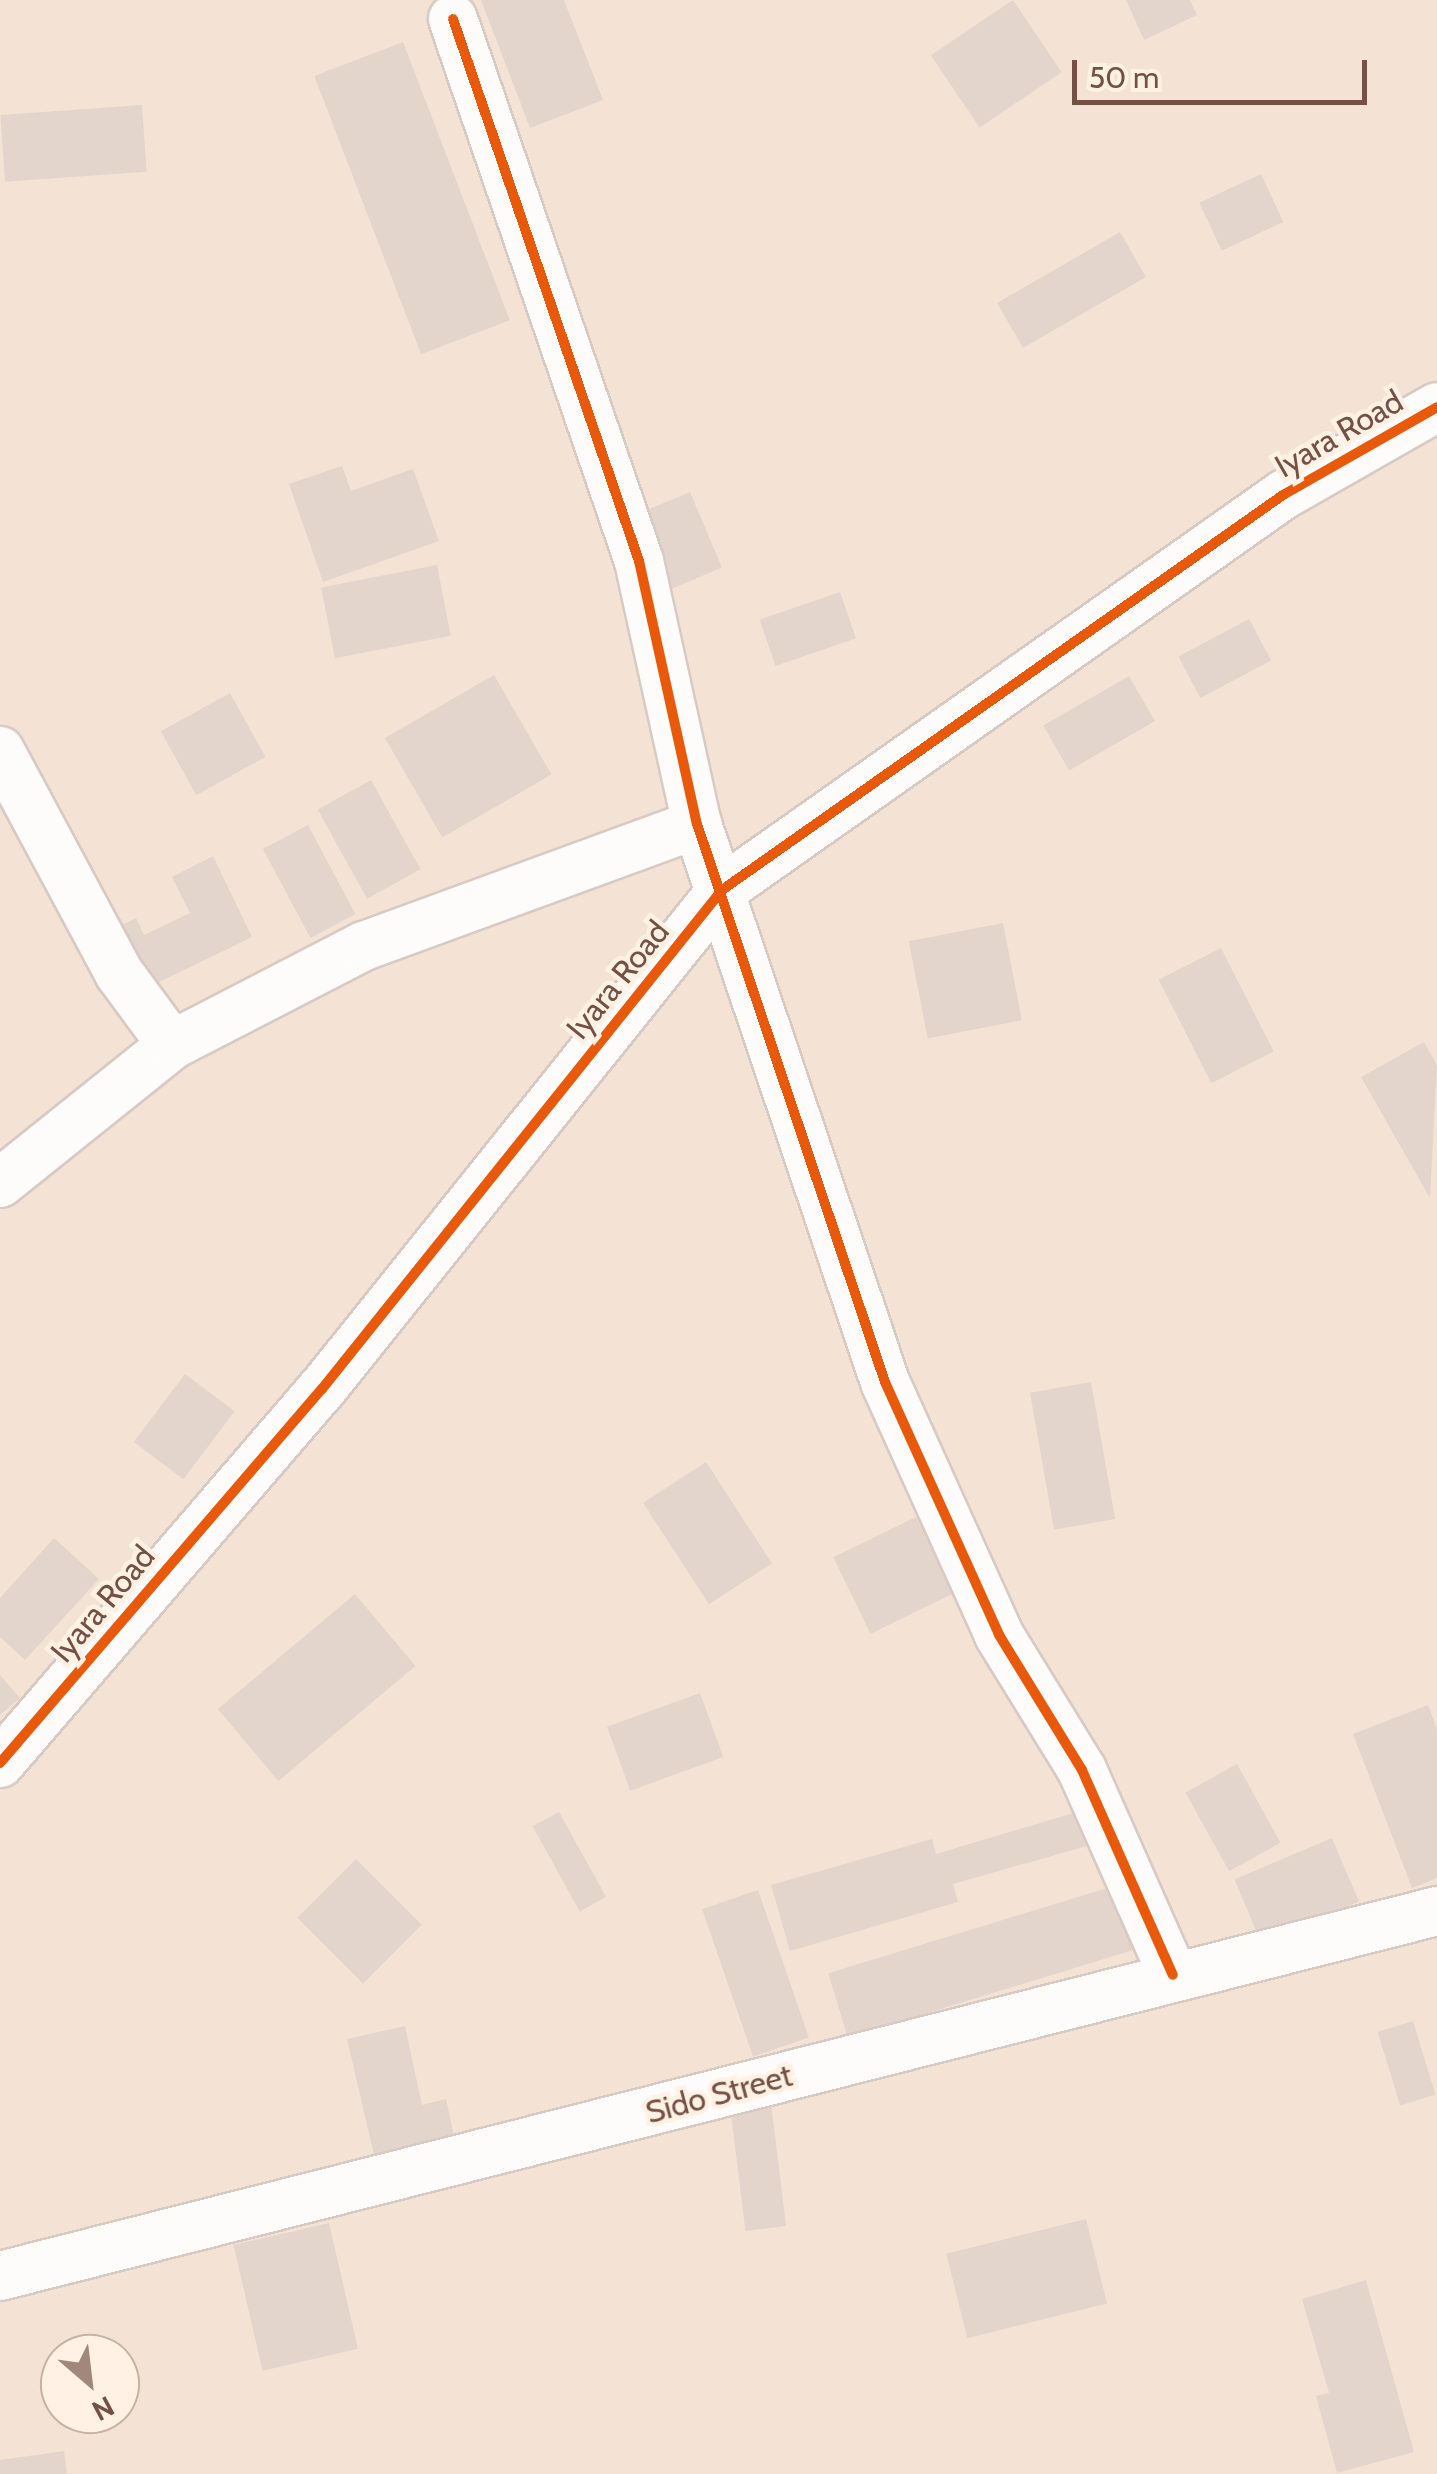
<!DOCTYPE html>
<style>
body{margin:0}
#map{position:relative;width:1437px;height:2474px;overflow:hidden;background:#f6ede5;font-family:Cabin,sans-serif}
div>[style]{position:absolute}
.residential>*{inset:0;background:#f4e3d5}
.building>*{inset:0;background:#e3d4cc;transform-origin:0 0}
.roads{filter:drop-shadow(2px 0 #d7cac3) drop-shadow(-2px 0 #d7cac3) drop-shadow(0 2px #d7cac3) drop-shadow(0 -2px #d7cac3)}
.minor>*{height:48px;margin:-24px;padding:0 24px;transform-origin:24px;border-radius:24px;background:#fefcfb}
.cycleway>*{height:10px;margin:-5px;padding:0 5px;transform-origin:5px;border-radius:5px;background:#e8590c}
span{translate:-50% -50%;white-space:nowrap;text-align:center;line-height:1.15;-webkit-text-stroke:9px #fff2e5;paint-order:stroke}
.street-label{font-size:32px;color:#745045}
.north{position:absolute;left:40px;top:2334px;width:100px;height:100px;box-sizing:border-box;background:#fff2e5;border:2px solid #c7b1a5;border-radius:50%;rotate:152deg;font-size:28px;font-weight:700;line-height:40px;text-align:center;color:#745045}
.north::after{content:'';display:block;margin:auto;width:35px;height:45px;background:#a2877d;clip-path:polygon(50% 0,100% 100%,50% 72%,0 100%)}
.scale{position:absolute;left:1072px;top:60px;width:295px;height:45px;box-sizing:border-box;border:5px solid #745045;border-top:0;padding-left:12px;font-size:30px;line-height:35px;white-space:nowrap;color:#745045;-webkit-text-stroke:8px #fff2e5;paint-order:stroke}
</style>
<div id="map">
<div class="residential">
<div style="clip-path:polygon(evenodd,0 0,1437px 0,1437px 2474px,0 2474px,0 0,60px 2354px,120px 2354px,120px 2414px,60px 2414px,60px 2354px)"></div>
</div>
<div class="building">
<div style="clip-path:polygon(481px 0,564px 0,603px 100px,530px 128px)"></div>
<div style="left:1013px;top:0;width:87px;height:99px;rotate:56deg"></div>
<div style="clip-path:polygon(1126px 0,1190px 0,1197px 15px,1144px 40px)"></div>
<div style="left:403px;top:42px;width:298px;height:95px;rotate:69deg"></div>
<div style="left:142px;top:105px;width:67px;height:142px;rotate:86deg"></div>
<div style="left:1261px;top:174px;width:53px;height:68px;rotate:65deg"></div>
<div style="left:1120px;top:232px;width:52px;height:142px;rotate:60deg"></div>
<div style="clip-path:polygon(342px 466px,351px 491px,413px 469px,439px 541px,323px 582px,289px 484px)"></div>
<div style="left:690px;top:492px;width:82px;height:55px;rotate:67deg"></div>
<div style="left:437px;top:565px;width:72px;height:118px;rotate:79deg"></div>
<div style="left:840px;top:592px;width:49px;height:85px;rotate:71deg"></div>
<div style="left:1249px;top:619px;width:47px;height:80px;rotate:62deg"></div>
<div style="left:494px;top:675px;width:115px;height:126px;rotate:60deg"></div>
<div style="left:1129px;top:676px;width:52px;height:99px;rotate:60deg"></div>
<div style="left:230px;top:693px;width:73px;height:79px;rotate:61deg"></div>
<div style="left:371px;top:780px;width:102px;height:61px;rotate:61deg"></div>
<div style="left:308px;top:825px;width:101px;height:51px;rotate:62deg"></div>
<div style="clip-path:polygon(213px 856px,252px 937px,147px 988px,118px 927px,136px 918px,144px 935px,190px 913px,172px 877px)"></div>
<div style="left:1003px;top:923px;width:99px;height:96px;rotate:79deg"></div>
<div style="left:1221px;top:948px;width:116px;height:70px;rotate:63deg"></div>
<div style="clip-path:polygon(1424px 1042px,1437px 1065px,1430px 1198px,1361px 1077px)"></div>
<div style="left:185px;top:1374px;width:62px;height:85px;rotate:37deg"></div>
<div style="left:1091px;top:1382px;width:139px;height:62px;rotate:80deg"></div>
<div style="left:706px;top:1462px;width:121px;height:75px;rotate:57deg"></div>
<div style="left:916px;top:1517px;width:85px;height:92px;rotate:64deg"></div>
<div style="clip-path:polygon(54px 1538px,99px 1579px,25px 1660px,0 1637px,0 1598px)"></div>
<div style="left:355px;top:1594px;width:94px;height:179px;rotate:50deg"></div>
<div style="clip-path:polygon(0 1675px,20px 1698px,0 1715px)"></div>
<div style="left:700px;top:1693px;width:68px;height:99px;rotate:70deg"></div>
<div style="clip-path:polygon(1428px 1705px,1437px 1729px,1437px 1878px,1412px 1888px,1353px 1734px)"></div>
<div style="left:1237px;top:1764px;width:90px;height:59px;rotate:61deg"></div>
<div style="left:559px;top:1812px;width:97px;height:30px;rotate:61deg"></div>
<div style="clip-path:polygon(1077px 1812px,1087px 1846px,953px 1884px,958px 1902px,790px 1951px,771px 1885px,932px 1839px,936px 1854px)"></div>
<div style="left:1332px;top:1838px;width:69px;height:106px;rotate:67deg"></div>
<div style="left:356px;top:1859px;width:93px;height:83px;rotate:45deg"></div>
<div style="left:1117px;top:1885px;width:67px;height:302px;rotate:73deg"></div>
<div style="left:758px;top:1890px;width:156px;height:59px;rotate:71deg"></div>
<div style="left:1413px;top:2021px;width:77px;height:37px;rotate:73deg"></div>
<div style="clip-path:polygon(405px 2026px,422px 2105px,446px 2099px,454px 2136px,374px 2155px,347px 2039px)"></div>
<div style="left:771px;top:2103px;width:124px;height:41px;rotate:83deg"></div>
<div style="left:1086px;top:2219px;width:87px;height:144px;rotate:76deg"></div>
<div style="left:329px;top:2223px;width:129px;height:98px;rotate:77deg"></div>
<div style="clip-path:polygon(1366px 2280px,1414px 2452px,1337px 2473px,1316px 2396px,1329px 2393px,1302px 2299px)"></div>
<div style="clip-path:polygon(64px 2451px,67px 2474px,0 2474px,0 2460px)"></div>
</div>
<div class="roads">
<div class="minor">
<div style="left:453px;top:19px;width:573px;rotate:71.06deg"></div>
<div style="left:639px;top:561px;width:269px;rotate:77.6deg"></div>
<div style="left:697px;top:824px;width:589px;rotate:71.38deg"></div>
<div style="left:885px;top:1382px;width:277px;rotate:65.7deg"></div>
<div style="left:999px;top:1635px;width:158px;rotate:58.4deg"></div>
<div style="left:1082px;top:1770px;width:224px;rotate:66.1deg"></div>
<div style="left:0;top:751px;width:252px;rotate:61.8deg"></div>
<div style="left:119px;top:973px;width:89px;rotate:53.6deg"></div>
<div style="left:0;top:1183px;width:221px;rotate:-38.7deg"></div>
<div style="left:172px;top:1045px;width:216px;rotate:-27.3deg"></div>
<div style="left:364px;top:946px;width:355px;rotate:-20.1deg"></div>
<div style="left:0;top:1763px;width:494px;rotate:-49.3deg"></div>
<div style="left:322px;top:1389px;width:640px;rotate:-51.28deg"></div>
<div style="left:722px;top:890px;width:686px;rotate:-35.15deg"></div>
<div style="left:1283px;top:495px;width:177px;rotate:-29.7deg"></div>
<div style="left:0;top:2276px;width:1483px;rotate:-14.25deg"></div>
</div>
</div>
<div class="cycleway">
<div style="left:453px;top:19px;width:573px;rotate:71.06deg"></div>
<div style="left:639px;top:561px;width:269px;rotate:77.6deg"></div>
<div style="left:697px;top:824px;width:589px;rotate:71.38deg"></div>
<div style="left:885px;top:1382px;width:277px;rotate:65.7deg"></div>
<div style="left:999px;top:1635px;width:158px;rotate:58.4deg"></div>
<div style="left:1082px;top:1770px;width:224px;rotate:66.1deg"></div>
<div style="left:0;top:1763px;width:494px;rotate:-49.3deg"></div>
<div style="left:322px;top:1389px;width:640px;rotate:-51.28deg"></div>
<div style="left:722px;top:890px;width:686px;rotate:-35.15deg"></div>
<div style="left:1283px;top:495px;width:177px;rotate:-29.7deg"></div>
</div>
<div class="street-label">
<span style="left:1339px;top:434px;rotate:-30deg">Iyara Road</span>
<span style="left:618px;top:980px;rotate:-51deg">Iyara Road</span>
<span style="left:103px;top:1604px;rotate:-50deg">Iyara Road</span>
<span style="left:719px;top:2094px;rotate:-15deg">Sido Street</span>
</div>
<div class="north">N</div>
<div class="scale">50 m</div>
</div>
